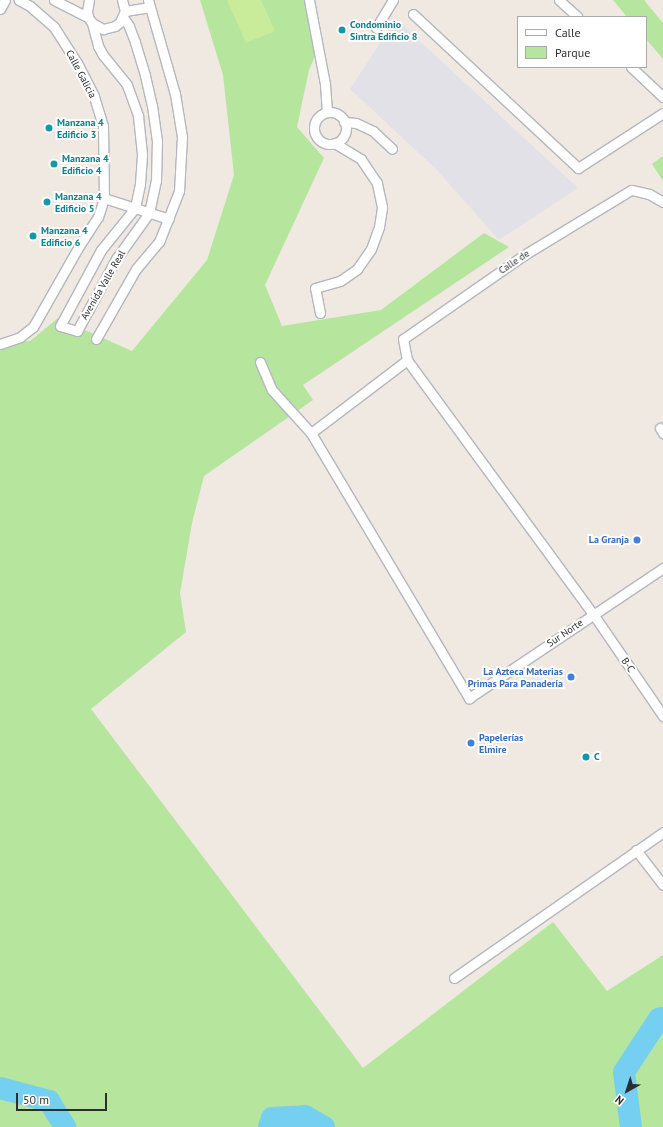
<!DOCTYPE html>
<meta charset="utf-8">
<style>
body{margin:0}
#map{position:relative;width:663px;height:1127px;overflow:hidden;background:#efe9e1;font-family:"PT Sans",sans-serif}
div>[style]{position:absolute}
.industrial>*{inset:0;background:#e3e1e8}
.green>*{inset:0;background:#b6e59e}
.pitch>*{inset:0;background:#c9ec9a}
.river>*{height:22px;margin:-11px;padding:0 11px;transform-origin:11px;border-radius:11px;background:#75cff0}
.roads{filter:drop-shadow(1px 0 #b4b7c1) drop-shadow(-1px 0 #b4b7c1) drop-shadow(0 1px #b4b7c1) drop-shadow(0 -1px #b4b7c1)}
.street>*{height:9px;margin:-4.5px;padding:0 4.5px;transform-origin:4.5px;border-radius:4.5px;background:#fff}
.street>.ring{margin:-4.5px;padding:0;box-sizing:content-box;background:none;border:9px solid #fff;border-radius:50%}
.dots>*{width:11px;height:11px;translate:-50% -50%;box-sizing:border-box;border:2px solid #fff;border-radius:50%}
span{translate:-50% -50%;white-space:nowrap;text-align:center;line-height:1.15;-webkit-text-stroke:4px #fff;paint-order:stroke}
.culture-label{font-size:10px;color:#0d838f;font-weight:700}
.left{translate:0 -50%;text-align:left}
.street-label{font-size:10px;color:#2e2e2e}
.shop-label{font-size:10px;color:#366cbe;font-weight:700}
.right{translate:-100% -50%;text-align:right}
.legend{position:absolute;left:517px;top:16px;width:130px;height:52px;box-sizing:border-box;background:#fff;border:1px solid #ababab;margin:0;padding:5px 7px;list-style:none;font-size:12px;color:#2e2e2e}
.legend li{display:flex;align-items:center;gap:8px;height:20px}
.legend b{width:20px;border:1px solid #ababab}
.north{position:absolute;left:607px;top:1071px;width:40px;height:40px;-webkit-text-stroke:3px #fff;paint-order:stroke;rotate:219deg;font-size:11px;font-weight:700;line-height:16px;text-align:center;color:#2e2e2e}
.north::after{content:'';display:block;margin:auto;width:14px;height:18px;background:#2e2e2e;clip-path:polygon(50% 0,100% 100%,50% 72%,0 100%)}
.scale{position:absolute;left:16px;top:1093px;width:91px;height:18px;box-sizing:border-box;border:2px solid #2e2e2e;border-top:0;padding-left:5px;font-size:12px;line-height:14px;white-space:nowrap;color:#2e2e2e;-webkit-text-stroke:3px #fff;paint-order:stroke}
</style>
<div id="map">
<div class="industrial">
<div style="clip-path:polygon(396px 19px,578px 188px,499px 240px,436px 169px,350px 89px)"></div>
</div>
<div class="green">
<div style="clip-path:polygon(200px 0,306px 0,315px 56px,309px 70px,297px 127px,324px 158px,265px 285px,282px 326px,381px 310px,484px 233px,509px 247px,303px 385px,313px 400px,204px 476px,192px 523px,180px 593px,186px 632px,91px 709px,363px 1068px,553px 922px,607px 991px,663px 955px,663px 1127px,0 1127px,0 342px,30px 341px,58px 318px,132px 351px,207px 260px,234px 175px,223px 75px)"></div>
<div style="clip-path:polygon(613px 0,644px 0,663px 23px,663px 59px,646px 39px,646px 17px,627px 17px)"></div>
<div style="clip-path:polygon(663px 156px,663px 181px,652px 164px)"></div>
</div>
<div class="pitch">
<div style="clip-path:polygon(227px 0,261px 0,275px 31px,246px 43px)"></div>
</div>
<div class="river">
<div style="left:0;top:1088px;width:51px;rotate:14.9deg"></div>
<div style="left:49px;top:1101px;width:31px;rotate:58deg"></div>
<div style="left:269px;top:1127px;width:9px;rotate:-72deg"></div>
<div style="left:272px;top:1118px;width:33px;rotate:-3deg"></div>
<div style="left:305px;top:1116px;width:22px;rotate:30deg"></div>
<div style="left:631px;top:1127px;width:55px;rotate:-97.3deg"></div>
<div style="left:624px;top:1072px;width:64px;rotate:-56.6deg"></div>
<div style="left:659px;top:1019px;width:4px;rotate:-14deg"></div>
</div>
<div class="roads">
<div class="street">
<div style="left:54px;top:0;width:38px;rotate:27deg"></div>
<div style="left:89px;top:0;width:11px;rotate:100deg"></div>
<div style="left:87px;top:11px;width:6px;rotate:81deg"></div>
<div style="left:88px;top:17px;width:7px;rotate:56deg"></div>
<div style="left:92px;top:23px;width:13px;rotate:29deg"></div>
<div style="left:103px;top:29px;width:12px;rotate:-14deg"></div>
<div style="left:115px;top:26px;width:6px;rotate:-39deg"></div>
<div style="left:120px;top:22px;width:12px;rotate:-66deg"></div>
<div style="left:125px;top:11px;width:11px;rotate:-105deg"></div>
<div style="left:309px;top:0;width:86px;rotate:79.2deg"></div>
<div style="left:325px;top:84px;width:28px;rotate:86deg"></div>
<div style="left:559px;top:0;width:25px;rotate:42deg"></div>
<div style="left:0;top:9px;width:10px;rotate:-61deg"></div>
<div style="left:125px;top:11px;width:24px;rotate:-9deg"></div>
<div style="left:413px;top:14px;width:226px;rotate:43deg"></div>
<div style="left:578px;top:168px;width:101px;rotate:-32.9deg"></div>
<div style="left:92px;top:23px;width:24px;rotate:75deg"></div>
<div style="left:98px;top:46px;width:10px;rotate:61deg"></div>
<div style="left:103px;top:55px;width:38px;rotate:51deg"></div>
<div style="left:127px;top:85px;width:33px;rotate:70deg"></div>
<div style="left:138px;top:116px;width:39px;rotate:84deg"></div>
<div style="left:142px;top:155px;width:29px;rotate:94deg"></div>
<div style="left:140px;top:184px;width:25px;rotate:102deg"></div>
<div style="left:135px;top:208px;width:54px;rotate:129deg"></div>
<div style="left:101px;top:250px;width:86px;rotate:118.3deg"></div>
<div style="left:60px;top:326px;width:18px;rotate:16deg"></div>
<div style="left:77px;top:331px;width:82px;rotate:-61.6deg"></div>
<div style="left:116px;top:259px;width:57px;rotate:-54.3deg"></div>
<div style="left:149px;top:213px;width:33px;rotate:-78deg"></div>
<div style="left:156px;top:181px;width:40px;rotate:-88.6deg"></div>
<div style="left:157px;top:141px;width:35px;rotate:-98deg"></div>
<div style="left:152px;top:106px;width:32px;rotate:-103deg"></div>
<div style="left:145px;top:75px;width:34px;rotate:-107deg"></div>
<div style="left:135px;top:42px;width:17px;rotate:-111deg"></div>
<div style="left:129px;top:26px;width:11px;rotate:-124deg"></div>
<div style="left:376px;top:28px;width:33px;rotate:-59deg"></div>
<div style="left:631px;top:67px;width:44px;rotate:43.2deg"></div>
<div class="ring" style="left:314px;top:112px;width:23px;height:23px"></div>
<div style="left:344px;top:122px;width:12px;rotate:5deg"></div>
<div style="left:356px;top:123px;width:19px;rotate:25deg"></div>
<div style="left:373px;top:131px;width:26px;rotate:43deg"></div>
<div style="left:104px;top:198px;width:68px;rotate:17.9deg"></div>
<div style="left:663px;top:202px;width:16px;rotate:-150deg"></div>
<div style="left:649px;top:194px;width:18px;rotate:-167deg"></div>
<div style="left:631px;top:190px;width:125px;rotate:148.7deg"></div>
<div style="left:524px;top:255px;width:147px;rotate:145.2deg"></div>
<div style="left:403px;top:339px;width:21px;rotate:79deg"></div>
<div style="left:407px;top:360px;width:315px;rotate:53.8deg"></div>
<div style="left:593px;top:614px;width:124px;rotate:55.5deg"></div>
<div style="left:320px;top:313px;width:25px;rotate:-101deg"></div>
<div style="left:315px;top:288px;width:26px;rotate:-16deg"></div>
<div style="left:340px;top:281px;width:21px;rotate:-35deg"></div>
<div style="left:357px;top:269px;width:24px;rotate:-55deg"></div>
<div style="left:371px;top:249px;width:23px;rotate:-70deg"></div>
<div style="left:379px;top:227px;width:20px;rotate:-81deg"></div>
<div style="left:382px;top:207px;width:25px;rotate:-102deg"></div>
<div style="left:377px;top:183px;width:29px;rotate:-124deg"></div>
<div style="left:361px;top:159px;width:31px;rotate:-149deg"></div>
<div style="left:96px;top:339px;width:81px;rotate:-60.3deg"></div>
<div style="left:136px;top:269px;width:35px;rotate:-50deg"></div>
<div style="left:159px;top:242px;width:55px;rotate:-68.6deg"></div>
<div style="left:179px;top:191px;width:54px;rotate:-86.8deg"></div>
<div style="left:182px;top:137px;width:44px;rotate:-99.2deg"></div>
<div style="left:175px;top:94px;width:98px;rotate:-106deg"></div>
<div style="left:0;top:344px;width:21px;rotate:-19deg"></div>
<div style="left:20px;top:337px;width:16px;rotate:-38deg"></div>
<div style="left:33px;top:327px;width:93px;rotate:-60.4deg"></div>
<div style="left:79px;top:246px;width:35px;rotate:-57deg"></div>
<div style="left:98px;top:217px;width:20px;rotate:-72deg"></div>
<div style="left:104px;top:198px;width:72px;rotate:-90.8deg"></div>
<div style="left:103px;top:126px;width:31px;rotate:-107deg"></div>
<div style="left:94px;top:96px;width:37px;rotate:-117deg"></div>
<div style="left:77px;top:63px;width:43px;rotate:-122.6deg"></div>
<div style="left:54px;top:27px;width:32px;rotate:-139deg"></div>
<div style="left:30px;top:6px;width:13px;rotate:-151deg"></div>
<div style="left:260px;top:362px;width:30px;rotate:67deg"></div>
<div style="left:272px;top:390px;width:58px;rotate:47.8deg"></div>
<div style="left:311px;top:433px;width:121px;rotate:-37.2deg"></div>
<div style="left:660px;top:428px;width:6px;rotate:59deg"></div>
<div style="left:311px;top:433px;width:309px;rotate:59.2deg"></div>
<div style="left:469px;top:698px;width:234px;rotate:-33.8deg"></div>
<div style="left:636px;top:850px;width:44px;rotate:52.4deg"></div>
<div style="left:454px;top:978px;width:255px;rotate:-34.9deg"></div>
</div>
</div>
<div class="dots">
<div style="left:342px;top:30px;background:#0f9aa8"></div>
<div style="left:49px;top:128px;background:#0f9aa8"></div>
<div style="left:54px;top:164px;background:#0f9aa8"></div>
<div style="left:47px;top:202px;background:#0f9aa8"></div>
<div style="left:33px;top:236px;background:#0f9aa8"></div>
<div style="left:637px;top:540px;background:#3f7fe0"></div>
<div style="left:571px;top:677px;background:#3f7fe0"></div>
<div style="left:471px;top:743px;background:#3f7fe0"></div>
<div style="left:586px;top:757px;background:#0f9aa8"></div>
</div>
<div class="culture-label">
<span class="left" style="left:350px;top:30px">Condominio<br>Sintra Edificio 8</span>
<span class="left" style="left:57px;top:128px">Manzana 4<br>Edificio 3</span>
<span class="left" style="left:62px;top:164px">Manzana 4<br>Edificio 4</span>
<span class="left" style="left:55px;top:202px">Manzana 4<br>Edificio 5</span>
<span class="left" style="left:41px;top:236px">Manzana 4<br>Edificio 6</span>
<span class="left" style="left:594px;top:757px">C</span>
</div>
<div class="street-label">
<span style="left:81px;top:74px;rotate:62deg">Calle Galicia</span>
<span style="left:514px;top:262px;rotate:-34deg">Calle de</span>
<span style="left:103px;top:285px;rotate:-60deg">Avenida Valle Real</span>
<span style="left:565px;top:633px;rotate:-34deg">Sur Norte</span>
<span style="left:628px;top:665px;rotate:56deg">B-C</span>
</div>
<div class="shop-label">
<span class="right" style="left:629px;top:540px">La Granja</span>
<span class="right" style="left:563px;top:677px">La Azteca Materias<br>Primas Para Panadería</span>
<span class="left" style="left:479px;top:743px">Papelerías<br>Elmire</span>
</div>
<ul class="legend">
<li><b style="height:5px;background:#fff"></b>Calle</li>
<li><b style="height:11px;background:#b6e59e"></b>Parque</li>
</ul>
<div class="north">N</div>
<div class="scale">50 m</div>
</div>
